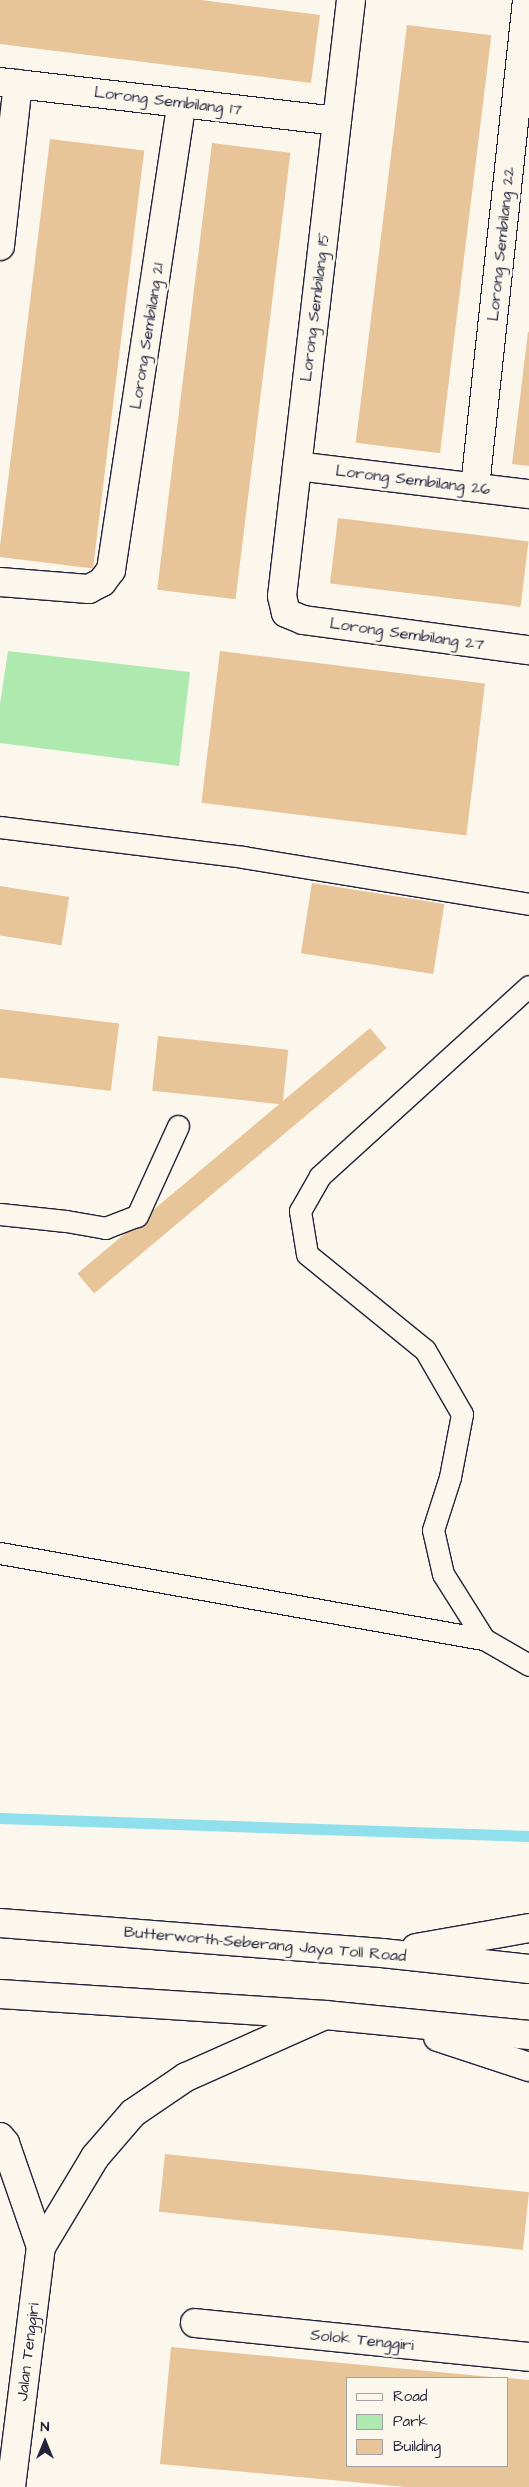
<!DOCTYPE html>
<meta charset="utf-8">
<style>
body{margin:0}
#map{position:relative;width:529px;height:2487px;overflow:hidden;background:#fbf7ec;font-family:"Architects Daughter",sans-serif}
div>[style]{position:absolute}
.green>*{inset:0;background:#aeeab0}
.stream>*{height:11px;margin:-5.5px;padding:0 5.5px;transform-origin:5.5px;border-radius:5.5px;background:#8fdfec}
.building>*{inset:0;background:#e8c499;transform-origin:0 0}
.roads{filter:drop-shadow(1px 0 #22223b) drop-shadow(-1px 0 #22223b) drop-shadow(0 1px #22223b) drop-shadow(0 -1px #22223b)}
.lane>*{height:21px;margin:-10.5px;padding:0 10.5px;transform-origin:10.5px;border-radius:10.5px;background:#fbf7ec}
.street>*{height:28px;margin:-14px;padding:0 14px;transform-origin:14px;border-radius:14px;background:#fbf7ec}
.secondary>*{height:28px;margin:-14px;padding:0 14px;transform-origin:14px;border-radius:14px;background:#fbf7ec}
.highway>*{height:28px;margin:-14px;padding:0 14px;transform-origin:14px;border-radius:14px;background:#fbf7ec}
span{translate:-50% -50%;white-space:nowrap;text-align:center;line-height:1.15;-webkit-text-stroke:5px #fbf7ec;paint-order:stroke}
.street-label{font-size:16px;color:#22223b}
.legend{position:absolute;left:346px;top:2377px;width:162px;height:90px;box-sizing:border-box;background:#fbf7ec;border:1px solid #a4a2a5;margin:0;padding:6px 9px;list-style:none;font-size:15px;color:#22223b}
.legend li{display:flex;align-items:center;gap:10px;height:25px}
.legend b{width:25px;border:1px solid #a4a2a5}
.north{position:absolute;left:20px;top:2417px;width:50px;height:50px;-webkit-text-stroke:4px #fbf7ec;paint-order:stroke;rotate:0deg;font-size:14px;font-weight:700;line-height:20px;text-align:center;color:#22223b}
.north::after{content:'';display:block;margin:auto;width:18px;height:22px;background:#22223b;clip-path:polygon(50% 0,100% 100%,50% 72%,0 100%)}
</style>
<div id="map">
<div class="green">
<div style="clip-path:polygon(8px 651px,190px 672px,179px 766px,0 743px,0 704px)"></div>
</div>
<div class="stream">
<div style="left:0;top:1818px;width:529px;rotate:1.95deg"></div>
</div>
<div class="building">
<div style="clip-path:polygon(0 0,201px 0,320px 15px,311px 83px,0 44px)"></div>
<div style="left:407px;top:25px;width:85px;height:421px;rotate:7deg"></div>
<div style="left:50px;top:139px;width:95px;height:421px;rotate:7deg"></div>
<div style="left:212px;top:143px;width:79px;height:450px;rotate:7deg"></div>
<div style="clip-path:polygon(528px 332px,529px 332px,529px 466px,512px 464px)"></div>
<div style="left:338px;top:518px;width:192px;height:66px;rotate:7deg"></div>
<div style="left:220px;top:651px;width:267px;height:153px;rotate:7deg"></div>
<div style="left:312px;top:883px;width:134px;height:71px;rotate:9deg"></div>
<div style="left:0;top:886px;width:70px;height:49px;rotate:9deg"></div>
<div style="left:0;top:1009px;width:120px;height:68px;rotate:7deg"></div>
<div style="left:370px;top:1028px;width:26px;height:382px;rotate:50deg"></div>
<div style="left:158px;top:1036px;width:131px;height:55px;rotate:6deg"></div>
<div style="left:165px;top:2154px;width:366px;height:58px;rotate:6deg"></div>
<div style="clip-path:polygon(171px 2347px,491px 2377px,348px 2378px,348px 2466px,508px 2466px,508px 2378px,529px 2380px,529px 2487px,406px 2487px,160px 2464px)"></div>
</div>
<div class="roads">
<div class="lane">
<div style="left:0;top:827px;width:245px;rotate:7deg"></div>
<div style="left:243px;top:857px;width:290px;rotate:9.3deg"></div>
<div style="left:0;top:1214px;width:66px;rotate:6.1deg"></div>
<div style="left:66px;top:1221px;width:40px;rotate:10deg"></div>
<div style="left:105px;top:1228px;width:34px;rotate:-21deg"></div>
<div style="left:137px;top:1216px;width:99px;rotate:-65.5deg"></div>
<div style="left:0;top:1553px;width:492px;rotate:10.1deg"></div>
<div style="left:484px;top:1639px;width:52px;rotate:30deg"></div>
<div style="left:484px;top:1639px;width:77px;rotate:-122.2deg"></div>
<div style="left:443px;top:1574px;width:45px;rotate:-102.8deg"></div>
<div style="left:433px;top:1530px;width:56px;rotate:-72.2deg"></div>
<div style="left:450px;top:1477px;width:64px;rotate:-79.2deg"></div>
<div style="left:462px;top:1414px;width:74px;rotate:-120deg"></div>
<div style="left:425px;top:1350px;width:152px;rotate:-140.9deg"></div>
<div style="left:307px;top:1254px;width:44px;rotate:-99.2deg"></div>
<div style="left:300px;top:1211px;width:40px;rotate:-60.3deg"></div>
<div style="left:320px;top:1176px;width:282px;rotate:-42.3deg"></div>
</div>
<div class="street">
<div style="left:351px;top:0;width:600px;rotate:96.6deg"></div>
<div style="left:282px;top:596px;width:17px;rotate:77deg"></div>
<div style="left:286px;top:613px;width:18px;rotate:22deg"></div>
<div style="left:303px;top:620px;width:228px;rotate:7.6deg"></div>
<div style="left:0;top:82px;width:339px;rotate:6.6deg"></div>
<div style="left:0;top:246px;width:163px;rotate:-83.7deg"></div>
<div style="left:297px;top:466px;width:234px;rotate:6.9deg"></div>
<div style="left:475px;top:487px;width:490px;rotate:-83.9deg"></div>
<div style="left:0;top:582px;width:89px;rotate:4.5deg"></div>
<div style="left:89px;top:589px;width:15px;rotate:-28deg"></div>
<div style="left:102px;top:582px;width:15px;rotate:-53deg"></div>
<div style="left:111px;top:570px;width:472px;rotate:-81.4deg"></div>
<div style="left:195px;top:2323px;width:336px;rotate:5.8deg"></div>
</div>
<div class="secondary">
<div style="left:0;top:2137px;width:8px;rotate:50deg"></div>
<div style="left:5px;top:2143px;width:110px;rotate:70.9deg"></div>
<div style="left:11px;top:2487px;width:242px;rotate:-82.9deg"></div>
<div style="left:41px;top:2247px;width:105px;rotate:-59deg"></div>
<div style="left:95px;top:2157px;width:58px;rotate:-49.2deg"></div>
<div style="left:133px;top:2113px;width:64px;rotate:-34.2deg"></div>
<div style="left:186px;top:2077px;width:152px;rotate:-24deg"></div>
</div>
<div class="highway">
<div style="left:0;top:1923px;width:383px;rotate:4.5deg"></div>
<div style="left:382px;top:1953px;width:148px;rotate:6.2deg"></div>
<div style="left:416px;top:1948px;width:115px;rotate:-10deg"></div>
<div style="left:0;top:1994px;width:326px;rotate:3.7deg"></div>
<div style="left:325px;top:2015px;width:205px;rotate:5.6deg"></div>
<div style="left:438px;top:2037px;width:96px;rotate:18.2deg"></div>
</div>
</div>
<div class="street-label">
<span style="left:168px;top:101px;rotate:7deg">Lorong Sembilang 17</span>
<span style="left:501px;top:244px;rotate:-84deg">Lorong Sembilang 22</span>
<span style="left:315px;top:307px;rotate:-83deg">Lorong Sembilang 15</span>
<span style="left:147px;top:336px;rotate:-81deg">Lorong Sembilang 21</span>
<span style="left:413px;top:480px;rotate:7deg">Lorong Sembilang 26</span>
<span style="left:407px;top:634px;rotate:8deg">Lorong Sembilang 27</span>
<span style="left:265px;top:1944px;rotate:5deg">Butterworth–Seberang Jaya Toll Road</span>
<span style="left:362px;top:2340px;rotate:6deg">Solok Tenggiri</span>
<span style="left:28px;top:2352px;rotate:-83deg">Jalan Tenggiri</span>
</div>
<ul class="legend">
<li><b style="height:6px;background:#fbf7ec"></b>Road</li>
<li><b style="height:14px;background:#aeeab0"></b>Park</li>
<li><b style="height:14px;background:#e8c499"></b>Building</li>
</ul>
<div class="north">N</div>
</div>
